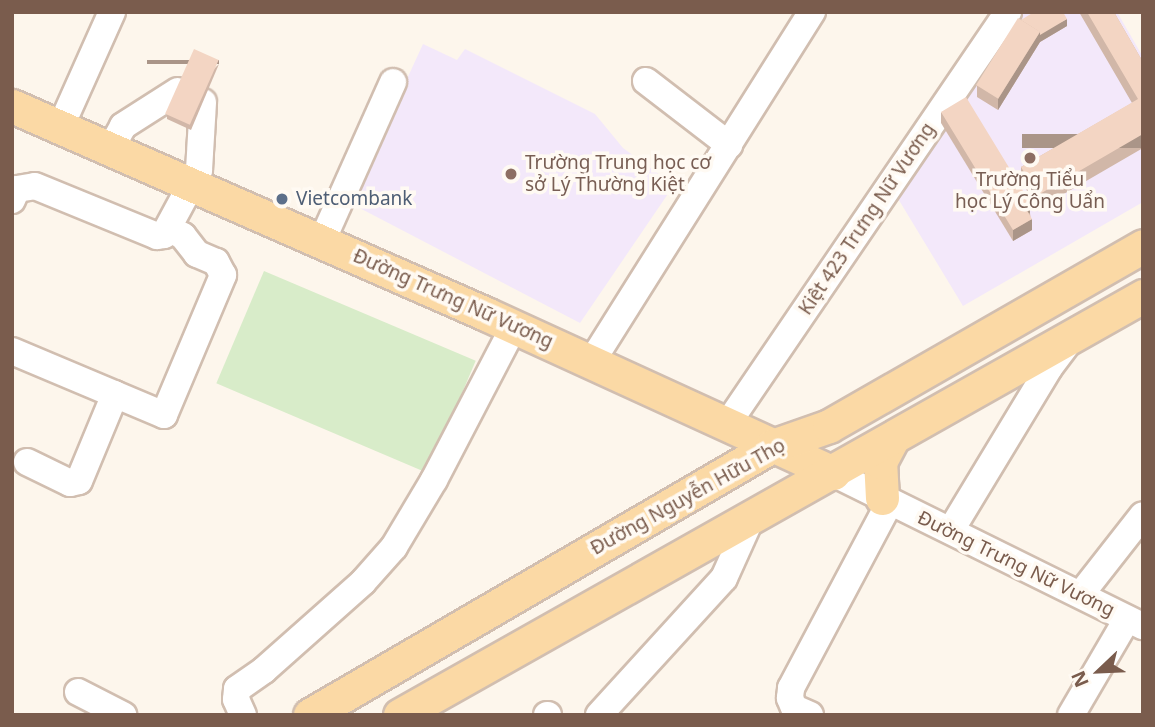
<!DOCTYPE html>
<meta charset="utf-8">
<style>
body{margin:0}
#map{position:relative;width:1155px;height:727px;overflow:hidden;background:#fdf6ec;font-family:"Noto Sans",sans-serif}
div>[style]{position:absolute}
.education>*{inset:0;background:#f3e8fa}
.green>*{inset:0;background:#d8ecc9;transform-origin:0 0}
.roads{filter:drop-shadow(2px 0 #d1beb0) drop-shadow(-2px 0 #d1beb0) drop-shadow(0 2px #d1beb0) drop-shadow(0 -2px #d1beb0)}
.minor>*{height:26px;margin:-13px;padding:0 13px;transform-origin:13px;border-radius:13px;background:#fff}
.major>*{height:33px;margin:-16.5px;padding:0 16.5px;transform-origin:16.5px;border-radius:16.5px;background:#fbd9a5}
.wall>*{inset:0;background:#d1b7a8}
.shaded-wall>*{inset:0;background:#aa9588;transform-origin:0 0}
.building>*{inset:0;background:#f3d5c3;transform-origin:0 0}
.dots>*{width:19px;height:19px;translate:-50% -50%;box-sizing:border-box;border:4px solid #fffaf3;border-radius:50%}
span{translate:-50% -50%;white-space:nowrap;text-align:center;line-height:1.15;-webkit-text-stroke:7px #fffaf3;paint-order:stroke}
.education-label{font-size:19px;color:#785e54}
.left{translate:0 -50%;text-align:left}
.service-label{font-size:19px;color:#4e5e75}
.street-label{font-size:19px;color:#7a5c4d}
.frame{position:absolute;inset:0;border:14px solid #7a5c4d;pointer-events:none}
.north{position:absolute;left:1064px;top:636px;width:70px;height:70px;-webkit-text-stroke:5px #fffaf3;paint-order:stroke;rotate:247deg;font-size:19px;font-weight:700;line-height:28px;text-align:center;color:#7a5c4d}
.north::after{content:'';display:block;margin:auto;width:24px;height:32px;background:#7a5c4d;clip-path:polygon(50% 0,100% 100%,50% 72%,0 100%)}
</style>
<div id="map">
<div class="education">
<div style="clip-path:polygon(1017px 12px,1117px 12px,1143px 57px,1143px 202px,963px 306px,894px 192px)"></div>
<div style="clip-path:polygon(423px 44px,457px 60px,465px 49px,595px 114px,623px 148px,674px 185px,580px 323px,350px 203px)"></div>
</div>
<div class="green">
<div style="left:264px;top:271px;width:230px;height:122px;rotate:23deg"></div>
</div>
<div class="roads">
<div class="minor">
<div style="left:646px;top:81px;width:105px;rotate:37.6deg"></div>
<div style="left:61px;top:126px;width:125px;rotate:-65.9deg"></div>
<div style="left:111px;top:148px;width:25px;rotate:-61deg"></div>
<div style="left:123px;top:126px;width:65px;rotate:-32.5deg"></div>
<div style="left:12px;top:200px;width:12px;rotate:-66deg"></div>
<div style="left:17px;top:189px;width:18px;rotate:-9deg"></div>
<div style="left:35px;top:186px;width:132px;rotate:22.3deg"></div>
<div style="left:157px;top:236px;width:7px;rotate:-8deg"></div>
<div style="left:164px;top:235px;width:74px;rotate:-61.7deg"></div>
<div style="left:199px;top:170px;width:68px;rotate:-86.6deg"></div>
<div style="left:322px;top:241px;width:174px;rotate:-65.9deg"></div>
<div style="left:12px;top:351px;width:165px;rotate:22.8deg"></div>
<div style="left:164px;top:415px;width:152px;rotate:-67.1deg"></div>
<div style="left:223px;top:275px;width:15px;rotate:-118deg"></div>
<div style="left:216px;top:262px;width:21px;rotate:-157deg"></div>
<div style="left:197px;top:254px;width:23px;rotate:-128deg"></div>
<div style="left:183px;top:236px;width:16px;rotate:-153deg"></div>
<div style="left:592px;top:361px;width:413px;rotate:-57.8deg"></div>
<div style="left:726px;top:426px;width:501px;rotate:-55.74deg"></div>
<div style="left:27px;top:462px;width:48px;rotate:26deg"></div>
<div style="left:70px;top:483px;width:9px;rotate:-13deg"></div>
<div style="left:79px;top:481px;width:94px;rotate:-67.5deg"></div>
<div style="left:833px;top:473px;width:346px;rotate:26.3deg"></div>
<div style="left:951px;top:530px;width:189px;rotate:-58.8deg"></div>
<div style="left:1049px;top:368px;width:36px;rotate:-53deg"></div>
<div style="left:1081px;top:594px;width:100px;rotate:-51.9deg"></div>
<div style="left:78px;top:692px;width:51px;rotate:27.1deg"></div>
<div style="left:243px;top:715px;width:17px;rotate:-114deg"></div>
<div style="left:236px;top:699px;width:10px;rotate:-84deg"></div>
<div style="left:237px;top:689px;width:33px;rotate:-35deg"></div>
<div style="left:264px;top:670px;width:132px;rotate:-41.6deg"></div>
<div style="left:363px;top:582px;width:47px;rotate:-48.5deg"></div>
<div style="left:394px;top:547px;width:78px;rotate:-59.2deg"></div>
<div style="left:434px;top:480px;width:174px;rotate:-62.5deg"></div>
<div style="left:547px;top:715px;width:1px"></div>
<div style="left:599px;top:715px;width:185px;rotate:-47.6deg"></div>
<div style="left:724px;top:578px;width:68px;rotate:-65.7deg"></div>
<div style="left:810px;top:715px;width:17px;rotate:-156deg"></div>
<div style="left:794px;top:708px;width:11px;rotate:-112deg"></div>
<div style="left:790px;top:698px;width:10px;rotate:-84deg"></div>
<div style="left:791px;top:688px;width:211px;rotate:-62deg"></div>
<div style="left:1071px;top:715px;width:111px;rotate:-59.7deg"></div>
</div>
<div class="major">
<div style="left:12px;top:106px;width:518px;rotate:23.69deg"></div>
<div style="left:486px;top:314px;width:382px;rotate:24.6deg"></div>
<div style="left:882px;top:498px;width:36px;rotate:-93deg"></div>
<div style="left:880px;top:462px;width:26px;rotate:-62deg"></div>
<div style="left:310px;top:715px;width:535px;rotate:-30.21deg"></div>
<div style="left:772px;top:446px;width:60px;rotate:-19.3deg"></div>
<div style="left:829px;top:426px;width:362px;rotate:-29.8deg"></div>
<div style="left:400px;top:715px;width:853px;rotate:-29.42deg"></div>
</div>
</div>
<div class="wall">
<div style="clip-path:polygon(1079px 12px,1114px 12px,1143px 62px,1143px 148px,1038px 209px,1021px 181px,1021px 167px,1132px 103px)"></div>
<div style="clip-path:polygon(1021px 20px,1067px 26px,1040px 42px,998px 110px,977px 97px,977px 86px)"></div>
<div style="clip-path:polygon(219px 64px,191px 130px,167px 119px,167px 115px)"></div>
<div style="clip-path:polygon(941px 112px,1030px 213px,1032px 230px,1013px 241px,941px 123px)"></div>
</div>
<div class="shaded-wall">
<div style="clip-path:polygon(1067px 19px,1067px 26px,1040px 42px,998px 110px,998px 99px,1040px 32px)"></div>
<div style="left:219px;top:60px;width:4px;height:72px;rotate:90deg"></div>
<div style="left:1143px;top:134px;width:14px;height:121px;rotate:90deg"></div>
<div style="clip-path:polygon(1030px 202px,1030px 213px,1024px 216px,1024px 205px)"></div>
<div style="clip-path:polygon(1032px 219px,1032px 230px,1013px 241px,1013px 230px)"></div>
</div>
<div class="building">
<div style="clip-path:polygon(1034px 12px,1063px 12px,1067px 19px,1040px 35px,1040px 32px,1021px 20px)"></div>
<div style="clip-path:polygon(1087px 12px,1114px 12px,1143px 62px,1143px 134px,1038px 195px,1021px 167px,1138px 99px)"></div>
<div style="left:1018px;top:18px;width:26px;height:79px;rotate:32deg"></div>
<div style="left:194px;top:49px;width:27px;height:71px;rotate:24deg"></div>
<div style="clip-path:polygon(966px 97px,1030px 202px,1024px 205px,1032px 219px,1013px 230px,941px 112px)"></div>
</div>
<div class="dots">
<div style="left:1030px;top:158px;background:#8d6e63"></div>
<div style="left:511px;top:174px;background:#8d6e63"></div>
<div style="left:282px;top:199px;background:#5c6f8a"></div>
</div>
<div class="education-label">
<span class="left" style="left:525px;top:174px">Trường Trung học cơ<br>sở Lý Thường Kiệt</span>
<span style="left:1030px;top:191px">Trường Tiểu<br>học Lý Công Uẩn</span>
</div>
<div class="service-label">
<span class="left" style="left:296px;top:199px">Vietcombank</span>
</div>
<div class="street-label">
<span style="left:867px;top:219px;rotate:-56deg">Kiệt 423 Trưng Nữ Vương</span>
<span style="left:453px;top:299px;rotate:24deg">Đường Trưng Nữ Vương</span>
<span style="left:688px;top:497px;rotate:-29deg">Đường Nguyễn Hữu Thọ</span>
<span style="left:1016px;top:564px;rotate:26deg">Đường Trưng Nữ Vương</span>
</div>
<div class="frame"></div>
<div class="north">N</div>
</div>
